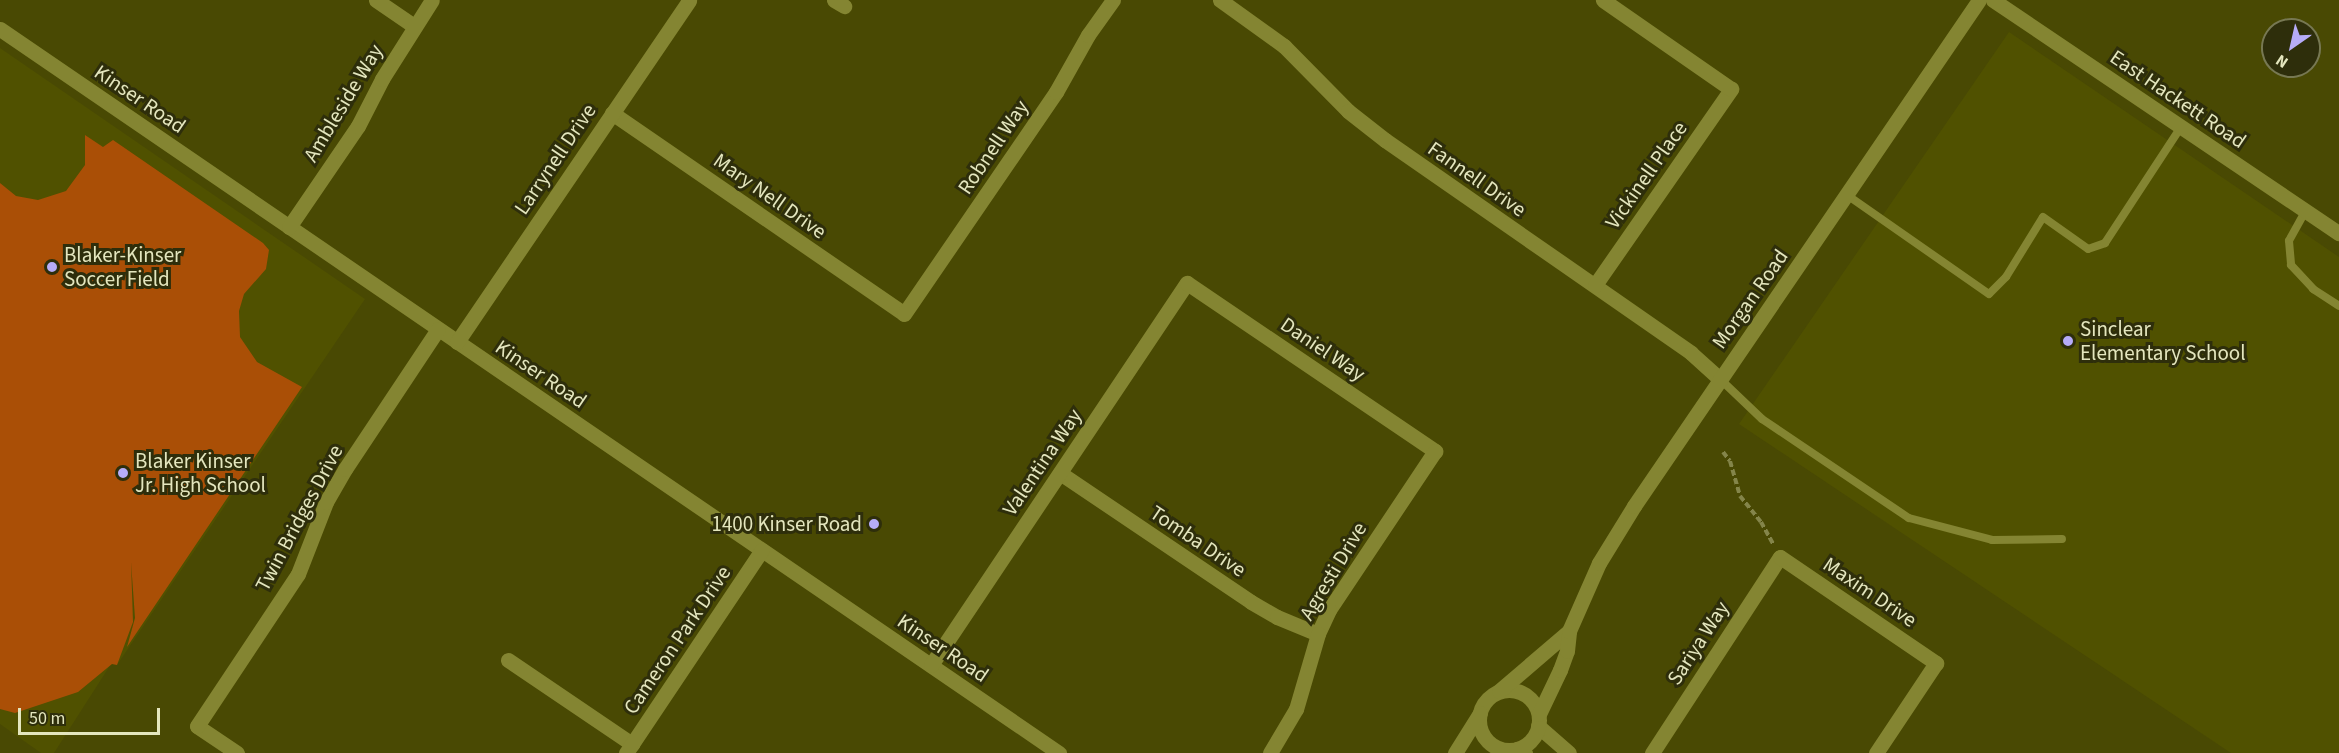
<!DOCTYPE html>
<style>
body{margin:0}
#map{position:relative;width:2339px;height:753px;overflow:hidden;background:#494903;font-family:"Source Sans 3",sans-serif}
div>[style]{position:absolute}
.built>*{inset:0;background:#505100}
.green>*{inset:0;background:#aa4f06}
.path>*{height:4px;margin-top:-2px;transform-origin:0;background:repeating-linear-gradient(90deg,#84854a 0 6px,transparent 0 9px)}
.lane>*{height:8px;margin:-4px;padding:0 4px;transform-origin:4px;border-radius:4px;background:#848532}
.street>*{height:15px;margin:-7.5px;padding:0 7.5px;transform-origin:7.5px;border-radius:7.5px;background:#848532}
.secondary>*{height:15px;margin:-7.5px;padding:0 7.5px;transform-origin:7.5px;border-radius:7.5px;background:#848532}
.secondary>.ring{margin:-7.5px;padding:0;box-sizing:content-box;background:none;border:15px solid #848532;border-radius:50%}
.dots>*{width:16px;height:16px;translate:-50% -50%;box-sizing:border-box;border:3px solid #2e2e0b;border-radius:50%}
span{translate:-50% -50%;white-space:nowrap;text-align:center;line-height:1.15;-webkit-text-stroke:6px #2e2e0b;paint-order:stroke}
.street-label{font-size:21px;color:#e4e6be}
.poi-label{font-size:21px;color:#e4e6be}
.left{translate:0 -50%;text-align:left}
.right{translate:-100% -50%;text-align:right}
.north{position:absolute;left:2261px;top:18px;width:60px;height:60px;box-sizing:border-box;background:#2e2e0b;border:2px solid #777853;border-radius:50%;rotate:214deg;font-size:16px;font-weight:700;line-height:24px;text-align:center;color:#e4e6be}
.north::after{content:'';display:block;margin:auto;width:21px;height:27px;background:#b6acf8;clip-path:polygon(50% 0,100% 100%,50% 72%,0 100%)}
.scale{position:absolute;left:18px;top:708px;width:142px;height:27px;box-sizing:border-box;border:3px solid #e4e6be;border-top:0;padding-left:8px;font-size:18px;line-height:21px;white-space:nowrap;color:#e4e6be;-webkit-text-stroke:4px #2e2e0b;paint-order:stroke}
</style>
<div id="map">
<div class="built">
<div style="clip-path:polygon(2009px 32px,2339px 257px,2339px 753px,2231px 753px,1739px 424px)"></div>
<div style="clip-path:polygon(0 48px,365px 299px,117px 665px,111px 664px,54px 753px,41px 753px,0 724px)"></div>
</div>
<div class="green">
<div style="clip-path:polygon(85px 135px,103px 147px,113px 140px,263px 243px,269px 250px,266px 269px,244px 294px,239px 311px,240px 337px,257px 362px,302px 387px,127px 647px,135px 618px,131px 562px,133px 622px,117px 665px,112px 664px,78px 692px,15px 713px,0 709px,0 183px,16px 196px,38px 200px,66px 191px,85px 165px)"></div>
</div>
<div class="path">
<div style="left:1723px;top:452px;width:11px;rotate:52deg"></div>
<div style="left:1730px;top:461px;width:36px;rotate:74deg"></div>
<div style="left:1740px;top:496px;width:33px;rotate:51deg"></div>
<div style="left:1761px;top:522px;width:26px;rotate:61deg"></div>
</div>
<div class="lane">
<div style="left:1847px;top:195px;width:173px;rotate:34.9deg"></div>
<div style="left:1989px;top:294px;width:24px;rotate:-45deg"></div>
<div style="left:2006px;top:277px;width:70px;rotate:-58.3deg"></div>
<div style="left:2043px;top:217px;width:55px;rotate:35.4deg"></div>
<div style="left:2088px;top:249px;width:18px;rotate:-19deg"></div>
<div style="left:2105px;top:243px;width:139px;rotate:-56.8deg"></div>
<div style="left:2306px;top:210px;width:35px;rotate:119deg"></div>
<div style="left:2289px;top:241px;width:24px;rotate:85deg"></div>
<div style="left:2291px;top:265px;width:33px;rotate:47deg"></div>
<div style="left:2313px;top:289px;width:31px;rotate:33deg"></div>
<div style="left:1720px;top:379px;width:58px;rotate:43.6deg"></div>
<div style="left:1762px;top:419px;width:177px;rotate:34deg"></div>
<div style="left:1909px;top:518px;width:86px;rotate:14.8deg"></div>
<div style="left:1992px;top:540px;width:70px;rotate:-0.8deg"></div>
</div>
<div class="street">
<div style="left:376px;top:0;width:46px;rotate:34.4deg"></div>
<div style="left:834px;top:0;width:12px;rotate:31deg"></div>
<div style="left:1220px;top:0;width:79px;rotate:35.7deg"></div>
<div style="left:1284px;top:46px;width:91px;rotate:45.4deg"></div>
<div style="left:1348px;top:111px;width:47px;rotate:38.1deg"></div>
<div style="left:1385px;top:140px;width:373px;rotate:34.8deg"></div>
<div style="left:1691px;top:353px;width:39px;rotate:42deg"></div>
<div style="left:1993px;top:0;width:417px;rotate:34deg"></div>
<div style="left:0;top:29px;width:1283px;rotate:34.36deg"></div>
<div style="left:612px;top:113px;width:354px;rotate:34.5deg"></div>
<div style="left:904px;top:314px;width:269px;rotate:-55.6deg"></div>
<div style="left:1056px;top:92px;width:65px;rotate:-60.7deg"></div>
<div style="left:1088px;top:35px;width:43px;rotate:-54.5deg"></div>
<div style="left:289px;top:227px;width:122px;rotate:-55.7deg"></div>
<div style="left:358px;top:126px;width:53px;rotate:-62.9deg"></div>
<div style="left:382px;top:79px;width:93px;rotate:-57.7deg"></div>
<div style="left:1595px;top:285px;width:239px;rotate:-55.2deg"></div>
<div style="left:1731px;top:89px;width:156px;rotate:-145.2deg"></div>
<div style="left:457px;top:342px;width:413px;rotate:-55.8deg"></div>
<div style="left:1060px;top:473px;width:230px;rotate:34deg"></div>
<div style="left:1251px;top:602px;width:30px;rotate:30deg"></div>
<div style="left:1277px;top:617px;width:44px;rotate:22.5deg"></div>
<div style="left:508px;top:660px;width:150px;rotate:34.1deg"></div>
<div style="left:931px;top:665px;width:460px;rotate:-56.2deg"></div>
<div style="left:1187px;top:283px;width:300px;rotate:34.1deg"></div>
<div style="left:1435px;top:451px;width:191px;rotate:123.7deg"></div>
<div style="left:1329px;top:610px;width:26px;rotate:115deg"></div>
<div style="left:1318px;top:634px;width:78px;rotate:106.3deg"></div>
<div style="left:1296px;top:709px;width:51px;rotate:120.6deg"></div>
<div style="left:1538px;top:726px;width:41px;rotate:41.1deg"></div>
<div style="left:1517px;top:749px;width:9px;rotate:27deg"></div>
<div style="left:237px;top:753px;width:48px;rotate:-146deg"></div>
<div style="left:197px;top:726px;width:182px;rotate:-56.4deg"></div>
<div style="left:298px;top:574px;width:77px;rotate:-68.7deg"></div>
<div style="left:326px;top:502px;width:38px;rotate:-60deg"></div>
<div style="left:345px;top:469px;width:168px;rotate:-56.4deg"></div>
<div style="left:626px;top:753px;width:244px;rotate:-56.2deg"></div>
<div style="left:1652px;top:753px;width:234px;rotate:-56.9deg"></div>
<div style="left:1780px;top:557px;width:189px;rotate:34.2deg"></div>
<div style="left:1936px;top:663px;width:108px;rotate:123.7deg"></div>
</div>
<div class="secondary">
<div class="ring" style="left:1479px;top:690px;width:45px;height:45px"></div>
<div style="left:1499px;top:691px;width:92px;rotate:-40.6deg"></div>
<div style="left:1539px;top:714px;width:49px;rotate:-64.5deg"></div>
<div style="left:1560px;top:670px;width:20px;rotate:-70deg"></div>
<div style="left:1567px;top:651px;width:20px;rotate:-84deg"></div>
<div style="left:1569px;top:631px;width:74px;rotate:-66.2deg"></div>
<div style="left:1599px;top:563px;width:67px;rotate:-58.4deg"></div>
<div style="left:1634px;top:506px;width:612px;rotate:-55.71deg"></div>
<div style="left:1455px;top:753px;width:47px;rotate:-58deg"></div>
</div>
<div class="dots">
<div style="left:52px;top:267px;background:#b6acf8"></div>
<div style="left:2068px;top:341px;background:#b6acf8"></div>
<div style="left:123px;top:473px;background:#b6acf8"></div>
<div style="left:874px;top:524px;background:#b6acf8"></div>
</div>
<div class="street-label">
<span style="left:140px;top:99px;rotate:34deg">Kinser Road</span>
<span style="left:2178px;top:99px;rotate:34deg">East Hackett Road</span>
<span style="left:343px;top:103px;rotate:-59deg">Ambleside Way</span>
<span style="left:993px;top:147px;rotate:-56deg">Robnell Way</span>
<span style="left:555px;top:159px;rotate:-56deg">Larrynell Drive</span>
<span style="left:1646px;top:175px;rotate:-55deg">Vickinell Place</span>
<span style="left:1477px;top:179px;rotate:35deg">Fannell Drive</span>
<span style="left:770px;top:196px;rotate:35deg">Mary Nell Drive</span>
<span style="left:1750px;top:299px;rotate:-55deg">Morgan Road</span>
<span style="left:1323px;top:349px;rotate:34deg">Daniel Way</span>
<span style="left:541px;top:374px;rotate:34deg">Kinser Road</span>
<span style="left:1042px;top:462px;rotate:-56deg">Valentina Way</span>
<span style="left:299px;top:518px;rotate:-62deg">Twin Bridges Drive</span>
<span style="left:1198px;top:541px;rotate:34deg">Tomba Drive</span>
<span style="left:1333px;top:571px;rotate:-59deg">Agresti Drive</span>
<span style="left:1870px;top:592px;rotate:34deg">Maxim Drive</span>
<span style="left:677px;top:640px;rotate:-56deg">Cameron Park Drive</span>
<span style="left:1698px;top:643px;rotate:-57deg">Sariya Way</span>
<span style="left:943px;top:648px;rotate:34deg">Kinser Road</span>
</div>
<div class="poi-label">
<span class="left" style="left:64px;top:267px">Blaker-Kinser<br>Soccer Field</span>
<span class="left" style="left:2080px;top:341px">Sinclear<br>Elementary School</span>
<span class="left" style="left:135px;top:473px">Blaker Kinser<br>Jr. High School</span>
<span class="right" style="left:862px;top:524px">1400 Kinser Road</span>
</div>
<div class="north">N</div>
<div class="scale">50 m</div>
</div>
